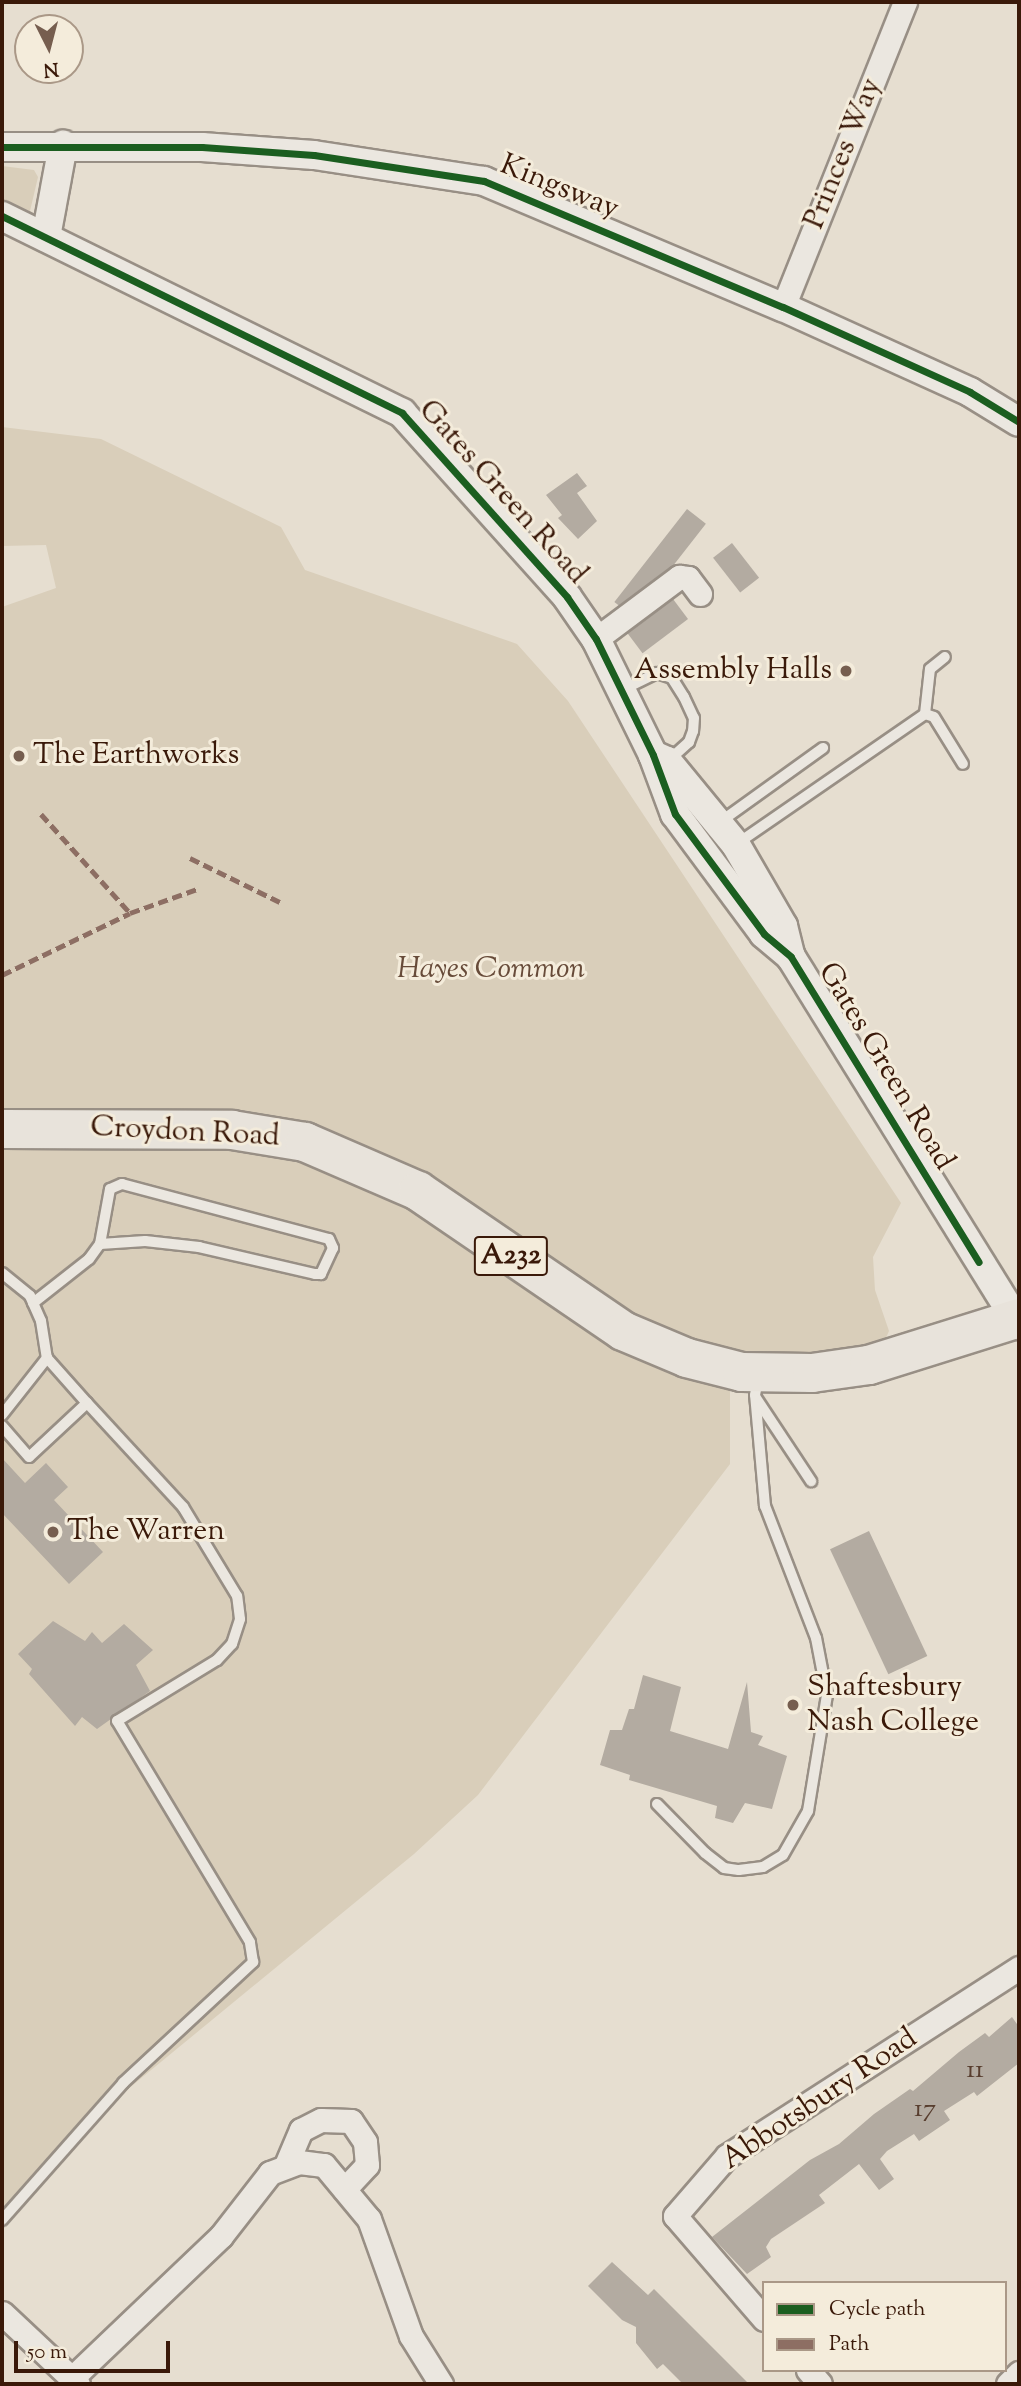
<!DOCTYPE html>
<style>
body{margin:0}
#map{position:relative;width:1021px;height:2386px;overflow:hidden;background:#e6ded0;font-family:"Sorts Mill Goudy",serif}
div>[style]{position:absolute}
.green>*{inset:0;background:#d9ceba}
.building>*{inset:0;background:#b3aba1;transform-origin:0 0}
.roads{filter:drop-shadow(2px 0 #988f85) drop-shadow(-2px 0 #988f85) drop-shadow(0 2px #988f85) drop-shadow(0 -2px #988f85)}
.service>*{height:10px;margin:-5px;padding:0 5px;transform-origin:5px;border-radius:5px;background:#ebe7e0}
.minor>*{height:23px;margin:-11.5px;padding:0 11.5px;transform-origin:11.5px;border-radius:11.5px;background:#ebe7e0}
.tertiary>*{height:28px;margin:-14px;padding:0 14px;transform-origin:14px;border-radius:14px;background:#ebe7e0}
.trunk>*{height:38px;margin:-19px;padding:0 19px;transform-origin:19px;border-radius:19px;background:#e8e3db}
.quiet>*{height:5px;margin-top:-2.5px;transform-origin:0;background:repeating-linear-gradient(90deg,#8d6e63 0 10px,transparent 0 15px)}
.cycleway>*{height:7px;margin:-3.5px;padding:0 3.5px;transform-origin:3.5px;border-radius:3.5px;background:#1b5e20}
.dots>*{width:19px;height:19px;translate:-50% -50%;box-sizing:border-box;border:4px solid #f4ecdb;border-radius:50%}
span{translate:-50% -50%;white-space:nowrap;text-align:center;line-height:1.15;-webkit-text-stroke:6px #f4ecdb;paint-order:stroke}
.number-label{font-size:26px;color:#583e2f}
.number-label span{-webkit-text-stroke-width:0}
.shield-label span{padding:2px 5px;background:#f4ecdb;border:2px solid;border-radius:5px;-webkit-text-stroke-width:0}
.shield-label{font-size:28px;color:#3a1909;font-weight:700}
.street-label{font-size:30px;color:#3a1909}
.poi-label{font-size:30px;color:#3a1909}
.right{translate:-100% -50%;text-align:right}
.left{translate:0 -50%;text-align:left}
.park-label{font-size:30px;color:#674b39;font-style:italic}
.frame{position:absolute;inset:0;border:4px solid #3a1909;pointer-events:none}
.legend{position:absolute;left:762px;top:2281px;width:245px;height:91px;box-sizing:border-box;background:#f4ecdb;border:2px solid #aa9887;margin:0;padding:9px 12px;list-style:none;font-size:21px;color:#3a1909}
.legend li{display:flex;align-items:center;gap:14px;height:35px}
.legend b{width:35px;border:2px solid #aa9887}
.north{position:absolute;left:14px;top:14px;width:70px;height:70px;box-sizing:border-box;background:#f4ecdb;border:2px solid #aa9887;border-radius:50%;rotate:174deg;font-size:19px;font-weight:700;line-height:28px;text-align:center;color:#3a1909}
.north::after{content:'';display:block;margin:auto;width:24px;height:32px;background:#765e4f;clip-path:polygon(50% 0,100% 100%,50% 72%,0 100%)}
.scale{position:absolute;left:14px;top:2341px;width:156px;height:32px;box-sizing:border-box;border:4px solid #3a1909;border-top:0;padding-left:9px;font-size:21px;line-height:24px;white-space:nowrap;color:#3a1909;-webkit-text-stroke:5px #f4ecdb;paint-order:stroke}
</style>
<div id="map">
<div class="green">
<div style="clip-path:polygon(2px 166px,34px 170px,38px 177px,30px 211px,36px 215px,33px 221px,2px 206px)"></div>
<div style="clip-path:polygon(2px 427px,101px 439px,281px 527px,305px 570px,517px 644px,568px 701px,901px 1203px,873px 1257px,875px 1290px,889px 1331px,881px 1349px,732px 1368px,640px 1333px,423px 1173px,2px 1113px,2px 607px,56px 588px,46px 545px,2px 546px)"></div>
<div style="clip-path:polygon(2px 1140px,274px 1144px,410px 1195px,730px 1385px,730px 1464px,478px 1795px,414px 1854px,128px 2089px,2px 2228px)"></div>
</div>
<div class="building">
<div style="clip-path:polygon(577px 473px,587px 486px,577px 493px,597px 521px,578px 539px,558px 518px,562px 515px,546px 495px)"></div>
<div style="left:687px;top:509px;width:24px;height:118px;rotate:38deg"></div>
<div style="left:732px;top:543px;width:44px;height:24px;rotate:52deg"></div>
<div style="left:673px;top:599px;width:25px;height:57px;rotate:53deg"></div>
<div style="clip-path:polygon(2px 1458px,25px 1483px,46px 1463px,68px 1487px,54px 1500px,103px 1552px,69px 1584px,2px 1513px)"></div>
<div style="left:869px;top:1531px;width:138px;height:43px;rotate:65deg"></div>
<div style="clip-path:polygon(53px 1621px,85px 1641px,92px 1632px,102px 1643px,124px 1624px,153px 1650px,136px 1665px,150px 1691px,97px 1729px,82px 1717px,75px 1726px,29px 1674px,32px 1669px,18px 1654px)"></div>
<div style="clip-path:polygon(643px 1675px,681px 1687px,670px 1731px,728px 1749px,747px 1682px,751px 1732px,763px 1736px,758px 1745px,787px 1756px,772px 1809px,745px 1803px,733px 1823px,715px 1818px,717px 1806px,629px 1780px,630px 1775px,600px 1765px,610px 1730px,622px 1730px,629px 1709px,634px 1709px)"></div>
<div style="clip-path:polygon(1012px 2017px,1019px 2027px,1019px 2063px,977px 2096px,974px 2092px,944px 2111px,950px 2120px,919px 2141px,914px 2134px,887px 2151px,880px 2159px,894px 2179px,879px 2190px,859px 2164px,819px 2195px,825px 2203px,771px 2239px,766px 2247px,771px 2257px,747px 2274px,712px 2237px,810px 2160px,839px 2144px,874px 2114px,910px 2089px,913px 2091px,959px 2052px,985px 2033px,989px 2037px)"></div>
<div style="clip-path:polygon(612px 2262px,648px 2295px,654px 2289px,749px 2384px,683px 2384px,663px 2364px,657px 2369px,636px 2343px,636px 2327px,622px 2320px,588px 2286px)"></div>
</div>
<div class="roads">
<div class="service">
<div style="left:624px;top:689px;width:37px;rotate:-26deg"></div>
<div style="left:657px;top:673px;width:16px;rotate:18deg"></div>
<div style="left:672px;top:678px;width:22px;rotate:58deg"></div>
<div style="left:684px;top:697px;width:23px;rotate:65deg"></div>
<div style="left:694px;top:718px;width:13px;rotate:94deg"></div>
<div style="left:693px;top:731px;width:12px;rotate:110deg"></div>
<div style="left:689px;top:742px;width:28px;rotate:138deg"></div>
<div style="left:925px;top:714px;width:45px;rotate:-83.7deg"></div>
<div style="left:930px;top:669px;width:19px;rotate:-39deg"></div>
<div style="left:720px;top:822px;width:127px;rotate:-35.7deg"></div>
<div style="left:738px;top:843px;width:227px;rotate:-34.6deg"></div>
<div style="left:925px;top:714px;width:9px;rotate:18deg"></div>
<div style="left:934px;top:717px;width:55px;rotate:58.3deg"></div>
<div style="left:2px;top:1273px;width:36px;rotate:39deg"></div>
<div style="left:30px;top:1296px;width:27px;rotate:66deg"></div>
<div style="left:41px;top:1321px;width:37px;rotate:81deg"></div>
<div style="left:47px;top:1358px;width:60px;rotate:48.4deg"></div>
<div style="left:87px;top:1403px;width:79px;rotate:137deg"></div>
<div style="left:29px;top:1457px;width:41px;rotate:-131.1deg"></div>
<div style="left:33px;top:1303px;width:71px;rotate:-38.2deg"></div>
<div style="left:89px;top:1259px;width:19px;rotate:-54deg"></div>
<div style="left:100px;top:1244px;width:56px;rotate:-79.7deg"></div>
<div style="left:110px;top:1189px;width:13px;rotate:-23deg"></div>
<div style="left:122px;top:1184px;width:214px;rotate:14.9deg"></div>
<div style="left:329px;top:1239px;width:10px;rotate:66deg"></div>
<div style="left:333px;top:1248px;width:29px;rotate:115deg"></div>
<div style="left:321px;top:1274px;width:6px;rotate:180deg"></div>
<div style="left:315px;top:1274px;width:119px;rotate:-166.9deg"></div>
<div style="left:199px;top:1247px;width:54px;rotate:-173.7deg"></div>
<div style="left:145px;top:1241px;width:45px;rotate:176.2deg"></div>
<div style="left:756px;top:1398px;width:100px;rotate:56.5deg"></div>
<div style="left:2px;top:1415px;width:73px;rotate:-51.7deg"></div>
<div style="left:657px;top:1804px;width:69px;rotate:45.6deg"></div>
<div style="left:705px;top:1853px;width:24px;rotate:38deg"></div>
<div style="left:724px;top:1868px;width:15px;rotate:8deg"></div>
<div style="left:739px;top:1870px;width:24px;rotate:-7deg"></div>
<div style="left:763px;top:1867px;width:23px;rotate:-31deg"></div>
<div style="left:783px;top:1855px;width:51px;rotate:-60.4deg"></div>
<div style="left:808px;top:1811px;width:118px;rotate:-80.7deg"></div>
<div style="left:827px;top:1695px;width:58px;rotate:-100.9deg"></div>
<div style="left:816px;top:1638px;width:142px;rotate:-111.1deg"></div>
<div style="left:765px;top:1506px;width:111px;rotate:-95.1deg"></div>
<div style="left:755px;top:1395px;width:15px;rotate:-79deg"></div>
<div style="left:2px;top:2220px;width:183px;rotate:-48.5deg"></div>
<div style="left:123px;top:2083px;width:178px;rotate:-42.9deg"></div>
<div style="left:253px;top:1962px;width:20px;rotate:-99deg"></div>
<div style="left:250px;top:1942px;width:258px;rotate:-121deg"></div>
<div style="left:117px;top:1721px;width:117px;rotate:-31.4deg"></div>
<div style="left:217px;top:1660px;width:22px;rotate:-47deg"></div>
<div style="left:232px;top:1644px;width:26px;rotate:-72deg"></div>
<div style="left:240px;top:1619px;width:23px;rotate:-97deg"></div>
<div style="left:237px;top:1596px;width:104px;rotate:-121.2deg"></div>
<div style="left:183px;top:1507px;width:142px;rotate:-132.7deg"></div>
</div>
<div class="minor">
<div style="left:783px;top:307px;width:328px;rotate:-68.2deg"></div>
<div style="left:596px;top:639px;width:104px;rotate:-36.8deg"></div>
<div style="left:679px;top:577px;width:9px;rotate:6deg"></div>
<div style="left:688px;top:578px;width:20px;rotate:53deg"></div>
<div style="left:286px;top:2165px;width:38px;rotate:-67deg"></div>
<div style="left:301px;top:2130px;width:22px;rotate:-27deg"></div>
<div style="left:321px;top:2120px;width:30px;rotate:2deg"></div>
<div style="left:351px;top:2121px;width:25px;rotate:56deg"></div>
<div style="left:365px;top:2142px;width:23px;rotate:85deg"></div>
<div style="left:367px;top:2165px;width:33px;rotate:133deg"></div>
<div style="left:2px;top:2313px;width:104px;rotate:43.1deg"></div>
<div style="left:764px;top:2319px;width:136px;rotate:-130.8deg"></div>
<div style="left:675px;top:2216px;width:79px;rotate:-49.1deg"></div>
<div style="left:727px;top:2156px;width:347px;rotate:-32.8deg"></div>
<div style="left:808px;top:2370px;width:18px;rotate:49deg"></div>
<div style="left:72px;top:2378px;width:206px;rotate:-43.6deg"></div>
<div style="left:221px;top:2236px;width:80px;rotate:-52.1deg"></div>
<div style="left:270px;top:2173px;width:31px;rotate:-21deg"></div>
<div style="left:299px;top:2162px;width:25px;rotate:7deg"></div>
<div style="left:324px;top:2165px;width:70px;rotate:50.2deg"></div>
<div style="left:369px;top:2219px;width:124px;rotate:70.3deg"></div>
<div style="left:411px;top:2336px;width:57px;rotate:58deg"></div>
<div style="left:1008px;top:2384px;width:16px;rotate:-45deg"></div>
</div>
<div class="tertiary">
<div style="left:2px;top:147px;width:200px"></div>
<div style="left:202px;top:147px;width:112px;rotate:4.1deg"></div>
<div style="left:314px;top:155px;width:172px;rotate:8.7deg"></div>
<div style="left:484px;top:181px;width:324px;rotate:22.9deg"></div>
<div style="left:783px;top:307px;width:205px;rotate:24.4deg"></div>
<div style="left:970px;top:392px;width:57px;rotate:31.5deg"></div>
<div style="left:2px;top:216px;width:446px;rotate:26.2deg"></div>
<div style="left:402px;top:413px;width:247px;rotate:48.1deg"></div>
<div style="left:567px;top:597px;width:51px;rotate:55.4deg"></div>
<div style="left:596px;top:639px;width:129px;rotate:63.8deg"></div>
<div style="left:653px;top:755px;width:63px;rotate:69.6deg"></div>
<div style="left:675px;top:814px;width:149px;rotate:53.4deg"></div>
<div style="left:764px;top:934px;width:35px;rotate:40deg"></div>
<div style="left:791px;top:957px;width:433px;rotate:58.2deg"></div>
<div style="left:46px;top:237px;width:94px;rotate:-79.5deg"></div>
<div style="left:653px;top:755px;width:15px;rotate:23deg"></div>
<div style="left:667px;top:761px;width:109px;rotate:50.6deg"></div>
<div style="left:736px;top:845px;width:94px;rotate:59.9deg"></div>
<div style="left:783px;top:926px;width:32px;rotate:76deg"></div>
</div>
<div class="trunk">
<div style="left:2px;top:1129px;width:230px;rotate:0.2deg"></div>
<div style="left:232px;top:1130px;width:74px;rotate:9.3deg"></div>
<div style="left:305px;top:1142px;width:123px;rotate:23.4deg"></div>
<div style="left:418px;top:1191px;width:248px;rotate:34.3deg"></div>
<div style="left:623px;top:1331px;width:69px;rotate:22.9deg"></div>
<div style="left:687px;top:1358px;width:57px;rotate:14.3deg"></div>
<div style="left:742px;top:1372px;width:70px;rotate:0.8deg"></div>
<div style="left:812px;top:1373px;width:58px;rotate:-8deg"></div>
<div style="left:869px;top:1365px;width:157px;rotate:-17.4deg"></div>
</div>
</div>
<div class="quiet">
<div style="left:41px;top:814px;width:133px;rotate:48deg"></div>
<div style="left:190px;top:858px;width:100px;rotate:26.1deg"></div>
<div style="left:2px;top:975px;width:142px;rotate:-25.8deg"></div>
<div style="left:130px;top:913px;width:71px;rotate:-19.7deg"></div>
</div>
<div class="cycleway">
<div style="left:2px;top:147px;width:200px"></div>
<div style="left:202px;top:147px;width:112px;rotate:4.1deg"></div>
<div style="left:314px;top:155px;width:172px;rotate:8.7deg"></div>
<div style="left:484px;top:181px;width:324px;rotate:22.9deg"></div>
<div style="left:783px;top:307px;width:205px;rotate:24.4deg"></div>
<div style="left:970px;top:392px;width:57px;rotate:31.5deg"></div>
<div style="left:2px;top:216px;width:446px;rotate:26.2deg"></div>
<div style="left:402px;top:413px;width:247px;rotate:48.1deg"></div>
<div style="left:567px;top:597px;width:51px;rotate:55.4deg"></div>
<div style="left:596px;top:639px;width:129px;rotate:63.8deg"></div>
<div style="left:653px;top:755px;width:63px;rotate:69.6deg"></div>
<div style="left:675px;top:814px;width:149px;rotate:53.4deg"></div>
<div style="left:764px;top:934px;width:35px;rotate:40deg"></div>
<div style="left:791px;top:957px;width:358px;rotate:58.4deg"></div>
</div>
<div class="dots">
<div style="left:846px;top:671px;background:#765e4f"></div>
<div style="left:19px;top:756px;background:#765e4f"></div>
<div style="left:53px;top:1532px;background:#765e4f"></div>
<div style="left:793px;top:1705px;background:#765e4f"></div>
</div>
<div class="number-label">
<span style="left:975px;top:2071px">11</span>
<span style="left:925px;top:2110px">17</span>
</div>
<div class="shield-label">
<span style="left:511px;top:1256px">A232</span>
</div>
<div class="street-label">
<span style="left:844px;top:154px;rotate:-68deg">Princes Way</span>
<span style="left:559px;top:188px;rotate:22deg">Kingsway</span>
<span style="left:502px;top:493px;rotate:48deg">Gates Green Road</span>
<span style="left:885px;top:1067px;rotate:59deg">Gates Green Road</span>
<span style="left:185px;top:1133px;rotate:3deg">Croydon Road</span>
<span style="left:820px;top:2100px;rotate:-34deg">Abbotsbury Road</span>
</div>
<div class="poi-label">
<span class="right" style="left:832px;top:671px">Assembly Halls</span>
<span class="left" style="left:33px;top:756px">The Earthworks</span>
<span class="left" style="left:67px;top:1532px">The Warren</span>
<span class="left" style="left:807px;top:1705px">Shaftesbury<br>Nash College</span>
</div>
<div class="park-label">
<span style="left:491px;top:970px">Hayes Common</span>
</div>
<div class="frame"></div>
<ul class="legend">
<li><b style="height:9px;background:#1b5e20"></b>Cycle path</li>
<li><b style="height:9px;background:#8d6e63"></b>Path</li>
</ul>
<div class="north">N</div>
<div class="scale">50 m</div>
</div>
